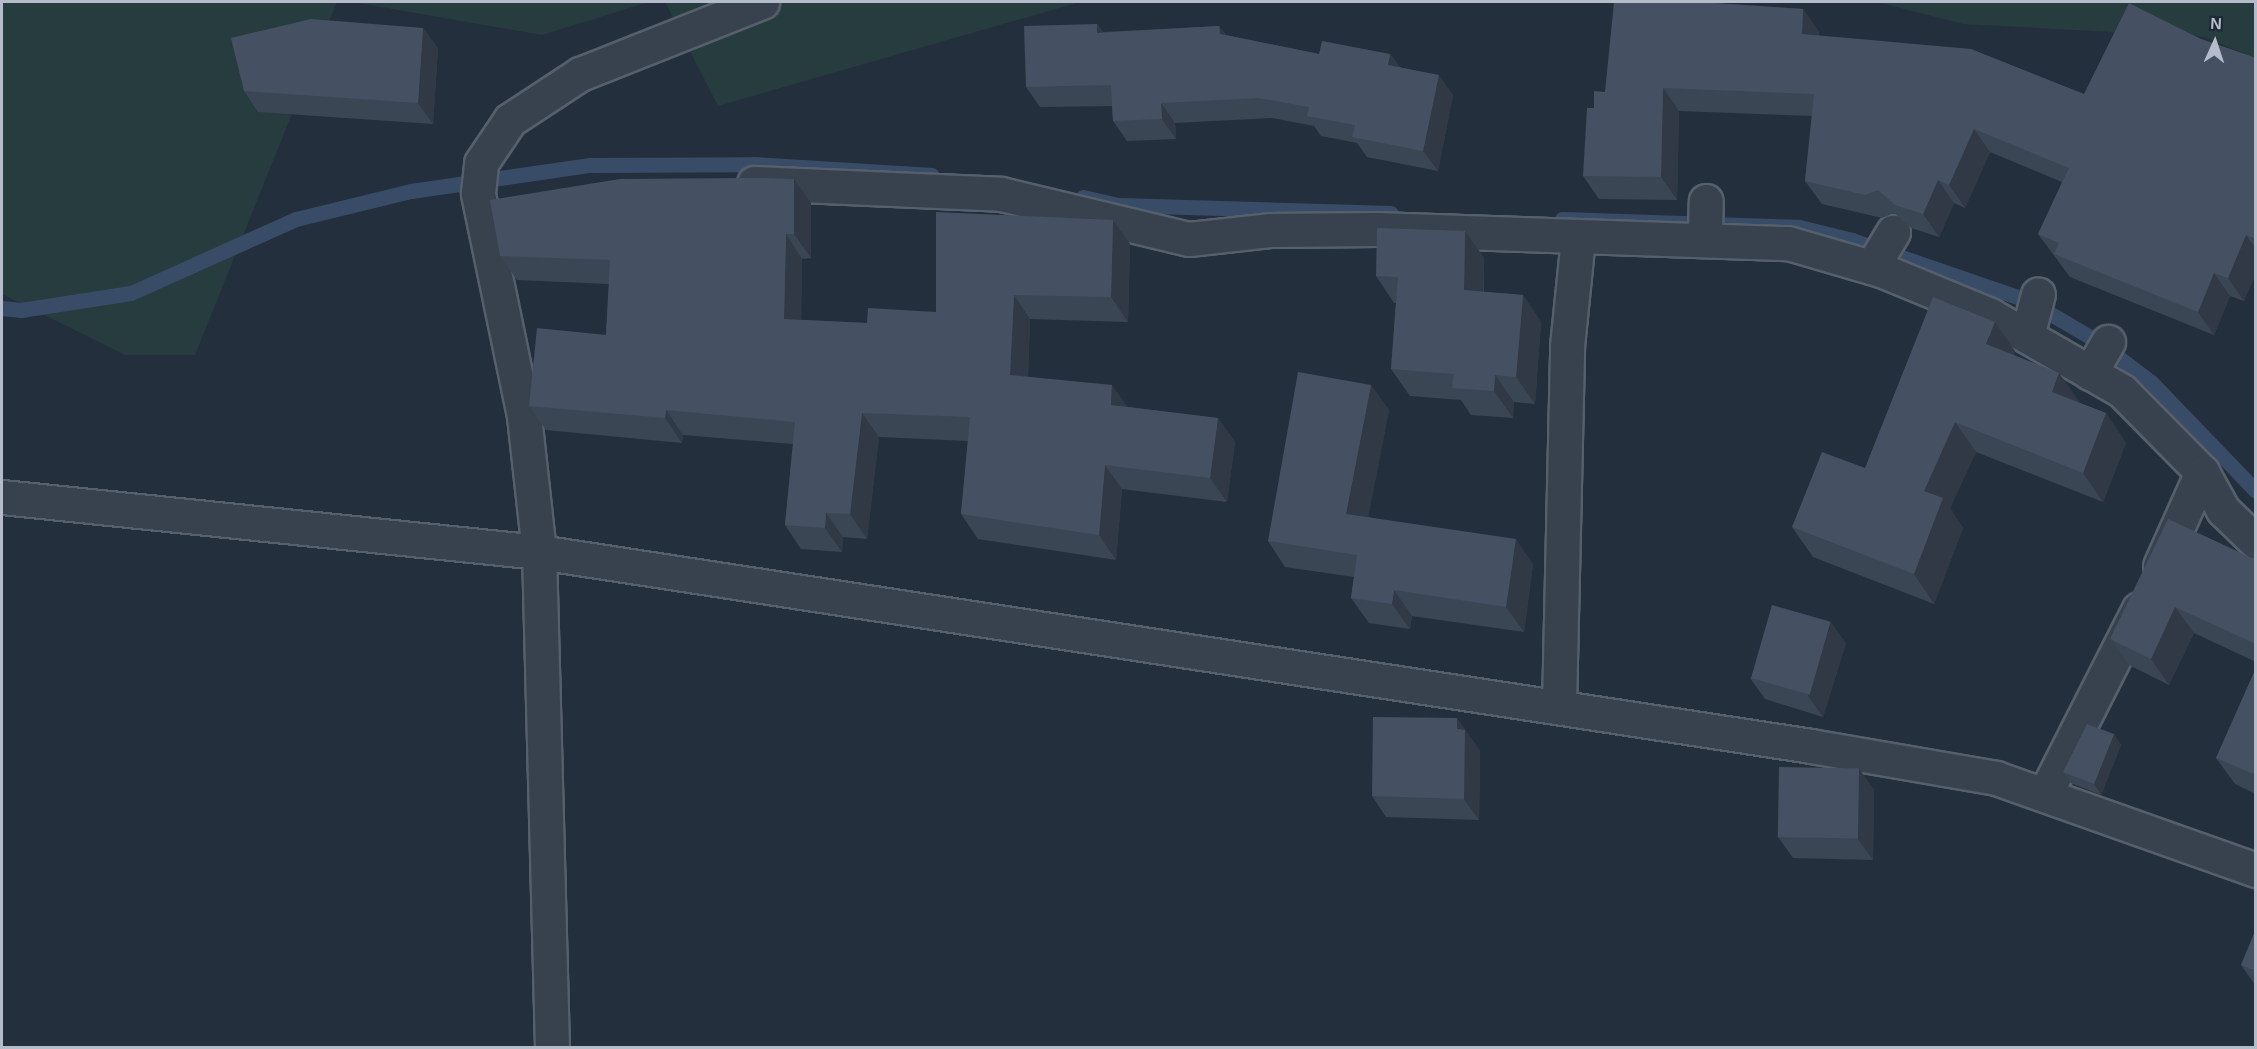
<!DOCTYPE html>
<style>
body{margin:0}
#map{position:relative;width:2257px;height:1049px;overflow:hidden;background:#242f3e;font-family:Arial,sans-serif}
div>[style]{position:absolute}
.green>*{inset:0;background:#263c3f}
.stream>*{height:15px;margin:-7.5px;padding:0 7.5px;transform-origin:7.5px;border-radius:7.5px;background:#394c67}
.roads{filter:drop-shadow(2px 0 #565f6c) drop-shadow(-2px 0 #565f6c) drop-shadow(0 2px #565f6c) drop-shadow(0 -2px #565f6c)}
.minor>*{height:33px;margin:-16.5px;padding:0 16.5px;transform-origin:16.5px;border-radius:16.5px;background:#38414e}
.tertiary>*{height:33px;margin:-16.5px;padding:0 16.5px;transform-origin:16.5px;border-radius:16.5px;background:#38414e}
.wall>*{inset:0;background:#3b4654}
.shaded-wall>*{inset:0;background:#303945}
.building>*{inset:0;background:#455162;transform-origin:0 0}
span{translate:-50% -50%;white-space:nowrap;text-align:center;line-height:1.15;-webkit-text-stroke:5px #1d2633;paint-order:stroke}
.frame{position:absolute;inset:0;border:3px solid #b4bcc9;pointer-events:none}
.north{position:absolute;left:2185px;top:12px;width:60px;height:60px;-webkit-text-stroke:4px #1d2633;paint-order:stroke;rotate:3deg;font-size:16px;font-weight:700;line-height:24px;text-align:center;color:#b4bcc9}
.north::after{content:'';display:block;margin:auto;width:21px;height:27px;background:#b4bcc9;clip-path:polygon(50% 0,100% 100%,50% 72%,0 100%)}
</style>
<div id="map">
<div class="green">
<div style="clip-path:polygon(2px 2px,337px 2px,195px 355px,125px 355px,2px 294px)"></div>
<div style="clip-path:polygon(353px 2px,649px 2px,542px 35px)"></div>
<div style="clip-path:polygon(665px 2px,1080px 2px,718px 106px)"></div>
<div style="clip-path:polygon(1877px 2px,2255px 2px,2255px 58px,2204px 37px,1963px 24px)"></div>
</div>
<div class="stream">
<div style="left:1083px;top:197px;width:37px;rotate:13deg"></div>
<div style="left:1119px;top:205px;width:272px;rotate:1.7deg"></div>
<div style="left:1562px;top:219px;width:237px;rotate:1.9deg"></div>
<div style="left:1799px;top:227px;width:55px;rotate:13.8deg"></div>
<div style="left:1852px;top:240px;width:187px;rotate:19deg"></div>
<div style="left:2029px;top:301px;width:79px;rotate:30.5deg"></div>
<div style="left:2097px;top:341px;width:68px;rotate:37.2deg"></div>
<div style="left:2151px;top:382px;width:151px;rotate:46.1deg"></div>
<div style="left:2px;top:308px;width:19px;rotate:6deg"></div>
<div style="left:21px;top:310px;width:111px;rotate:-8.8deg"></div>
<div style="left:131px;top:293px;width:181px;rotate:-24.2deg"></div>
<div style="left:296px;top:219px;width:118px;rotate:-13.7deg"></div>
<div style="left:411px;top:191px;width:181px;rotate:-8.3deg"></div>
<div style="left:590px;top:165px;width:164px;rotate:-0.3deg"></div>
<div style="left:754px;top:164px;width:178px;rotate:3.5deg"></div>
</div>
<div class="roads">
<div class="minor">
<div style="left:754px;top:183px;width:247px;rotate:2.5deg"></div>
<div style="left:1001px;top:194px;width:193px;rotate:13.5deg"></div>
<div style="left:1189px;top:239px;width:81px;rotate:-6.3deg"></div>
<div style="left:1270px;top:230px;width:107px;rotate:-0.5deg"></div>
<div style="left:1377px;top:229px;width:411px;rotate:2deg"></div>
<div style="left:1788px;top:243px;width:97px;rotate:16.2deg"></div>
<div style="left:1881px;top:270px;width:118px;rotate:22.4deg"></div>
<div style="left:1990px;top:315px;width:152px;rotate:29.9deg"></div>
<div style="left:2122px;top:391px;width:114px;rotate:45.4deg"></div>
<div style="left:2202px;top:472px;width:43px;rotate:61.1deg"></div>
<div style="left:2223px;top:510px;width:46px;rotate:44.1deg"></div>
<div style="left:1705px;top:240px;width:39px;rotate:-89deg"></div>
<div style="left:1872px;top:267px;width:41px;rotate:-59deg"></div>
<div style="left:2027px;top:336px;width:43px;rotate:-75.3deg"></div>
<div style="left:2090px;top:373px;width:36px;rotate:-60deg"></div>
<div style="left:2px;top:497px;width:540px;rotate:5.85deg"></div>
<div style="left:539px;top:552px;width:1287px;rotate:8.67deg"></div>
<div style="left:1811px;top:746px;width:188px;rotate:9.8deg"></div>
<div style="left:1996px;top:778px;width:276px;rotate:19.5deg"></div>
<div style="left:2160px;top:566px;width:103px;rotate:-65.9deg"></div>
<div style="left:1559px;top:706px;width:360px;rotate:-88.7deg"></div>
<div style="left:1567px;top:346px;width:109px;rotate:-84.2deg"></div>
<div style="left:2046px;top:792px;width:205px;rotate:-63.1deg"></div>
</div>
<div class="tertiary">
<div style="left:552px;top:1048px;width:496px;rotate:-91.5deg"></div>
<div style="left:539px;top:552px;width:137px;rotate:-96.3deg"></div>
<div style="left:524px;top:416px;width:228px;rotate:-101.7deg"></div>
<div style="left:478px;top:193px;width:30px;rotate:-84deg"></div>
<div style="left:481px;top:163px;width:52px;rotate:-56deg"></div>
<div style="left:510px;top:120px;width:84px;rotate:-33.3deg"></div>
<div style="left:580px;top:74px;width:196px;rotate:-21.6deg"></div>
</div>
</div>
<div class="wall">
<div style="clip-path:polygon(1715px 2px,1715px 3px,1803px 9px,1819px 32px,1819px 36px,2084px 94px,2201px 39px,2256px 58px,2256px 273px,2244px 301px,2230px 296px,2214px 335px,2070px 277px,2038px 234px,2062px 182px,1990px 152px,1965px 208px,1954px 203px,1939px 237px,1911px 228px,1894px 213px,1882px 218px,1822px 204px,1805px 181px,1812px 116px,1679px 111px,1677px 200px,1599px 199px,1583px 176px,1594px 108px,1605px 92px)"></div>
<div style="clip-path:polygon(1097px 24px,1103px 32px,1219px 26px,1226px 35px,1319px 54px,1390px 54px,1400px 67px,1453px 95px,1438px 171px,1367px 157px,1357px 143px,1321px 136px,1314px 126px,1272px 118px,1175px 123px,1176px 139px,1127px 141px,1113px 121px,1112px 106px,1040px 107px,1026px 87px)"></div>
<div style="clip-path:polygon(423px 28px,438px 48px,433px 124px,258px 112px,244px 91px)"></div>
<div style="clip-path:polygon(794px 179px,811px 203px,811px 258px,802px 259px,801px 320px,867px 323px,936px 312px,1113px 220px,1130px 244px,1128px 322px,1030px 319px,1028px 377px,1128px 407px,1218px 418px,1235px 442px,1227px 502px,1122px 489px,1116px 560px,978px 539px,961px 514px,968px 441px,879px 437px,867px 539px,843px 537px,842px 552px,801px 549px,785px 525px,793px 444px,683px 435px,682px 443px,546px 430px,529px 406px,606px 335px,609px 284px,517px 280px,500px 256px)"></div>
<div style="clip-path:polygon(1465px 231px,1484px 258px,1484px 292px,1523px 295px,1541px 322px,1535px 404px,1514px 402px,1513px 418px,1471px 415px,1461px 400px,1410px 396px,1391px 369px,1396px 303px,1394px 303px,1376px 276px)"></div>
<div style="clip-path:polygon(2015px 351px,2014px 355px,2080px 403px,2106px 413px,2126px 443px,2103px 502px,1976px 452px,1950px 508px,1963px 528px,1934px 604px,1813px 557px,1792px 527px)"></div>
<div style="clip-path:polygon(1371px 385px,1389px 410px,1368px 517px,1533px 564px,1524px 632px,1412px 616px,1410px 629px,1369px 623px,1351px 598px,1354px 577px,1285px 567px,1268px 541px)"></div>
<div style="clip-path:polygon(2256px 560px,2256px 662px,2194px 633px,2169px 685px,2129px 665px,2110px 639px)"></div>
<div style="clip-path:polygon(1846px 643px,1823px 717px,1765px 699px,1750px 678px)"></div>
<div style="clip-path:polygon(2256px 668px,2256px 794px,2235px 784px,2216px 758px)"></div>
<div style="clip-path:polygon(1457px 718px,1480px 751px,1479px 820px,1386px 817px,1372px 796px)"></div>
<div style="clip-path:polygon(2114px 734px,2121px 745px,2101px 795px,2071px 783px,2063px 772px)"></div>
<div style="clip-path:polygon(1859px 769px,1874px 790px,1873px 860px,1793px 858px,1778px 837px)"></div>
<div style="clip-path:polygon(2256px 929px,2256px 986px,2241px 965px)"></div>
</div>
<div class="shaded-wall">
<div style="clip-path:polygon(1699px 2px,1715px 2px,1715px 25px)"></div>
<div style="clip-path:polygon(1803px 9px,1819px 32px,1818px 57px,1802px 34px)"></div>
<div style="clip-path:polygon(1097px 24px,1111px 44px,1097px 33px)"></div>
<div style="clip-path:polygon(1219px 26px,1233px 47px,1220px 34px)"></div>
<div style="clip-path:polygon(423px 28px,438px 48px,433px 124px,418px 103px)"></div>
<div style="clip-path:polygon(1390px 54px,1405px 74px,1388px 65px)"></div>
<div style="clip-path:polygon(1439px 75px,1453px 95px,1438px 171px,1423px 151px)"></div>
<div style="clip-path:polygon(1663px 88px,1679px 111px,1677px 200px,1661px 177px)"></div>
<div style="clip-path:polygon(1161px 103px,1175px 123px,1176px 139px,1162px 119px)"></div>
<div style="clip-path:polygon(1974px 129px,1990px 152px,1965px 208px,1949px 185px)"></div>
<div style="clip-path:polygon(794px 179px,811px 203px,811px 258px,794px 234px)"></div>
<div style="clip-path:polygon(1938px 180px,1954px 203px,1939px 237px,1923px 214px)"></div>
<div style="clip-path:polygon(1113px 220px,1130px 244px,1128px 322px,1111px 297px)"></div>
<div style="clip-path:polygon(1465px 231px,1484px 258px,1483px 317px,1464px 290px)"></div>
<div style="clip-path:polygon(786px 234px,802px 259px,801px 343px,784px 319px)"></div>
<div style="clip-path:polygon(2246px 235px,2256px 249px,2256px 273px,2244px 301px,2228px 278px)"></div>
<div style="clip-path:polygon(2214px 273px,2230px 296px,2214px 335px,2198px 312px)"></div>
<div style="clip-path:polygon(1014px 295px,1030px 319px,1027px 400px,1010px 375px)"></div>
<div style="clip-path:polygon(1523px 295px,1541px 322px,1535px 404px,1516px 377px)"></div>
<div style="clip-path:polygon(1995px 322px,2015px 351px,2007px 373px,1986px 344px)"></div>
<div style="clip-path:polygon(2059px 373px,2080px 402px,2072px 421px,2052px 392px)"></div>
<div style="clip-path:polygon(1495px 375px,1514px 402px,1513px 418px,1494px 391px)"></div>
<div style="clip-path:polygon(1112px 385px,1129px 409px,1111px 405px)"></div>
<div style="clip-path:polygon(1371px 385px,1389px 410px,1364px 539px,1346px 514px)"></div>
<div style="clip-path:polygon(666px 410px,683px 435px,682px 443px,665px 418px)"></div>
<div style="clip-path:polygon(862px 413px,879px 437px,867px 539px,850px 514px)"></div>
<div style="clip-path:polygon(2106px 413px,2126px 443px,2103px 502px,2083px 473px)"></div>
<div style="clip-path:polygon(1218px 418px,1235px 442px,1227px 502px,1210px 478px)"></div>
<div style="clip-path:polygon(1955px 422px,1976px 452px,1950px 508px,1963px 528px,1934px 604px,1914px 574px,1924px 491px)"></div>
<div style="clip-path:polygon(1105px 465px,1122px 489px,1116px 560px,1099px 535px)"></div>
<div style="clip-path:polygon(826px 513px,843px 537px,842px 552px,825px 528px)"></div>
<div style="clip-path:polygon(1516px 539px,1533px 564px,1524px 632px,1506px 607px)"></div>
<div style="clip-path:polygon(1394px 590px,1412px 616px,1410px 629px,1392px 604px)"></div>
<div style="clip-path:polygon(2175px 607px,2194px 633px,2169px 685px,2151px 659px)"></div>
<div style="clip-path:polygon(1831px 622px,1846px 643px,1823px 717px,1808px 696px)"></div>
<div style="clip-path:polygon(1457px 718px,1480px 751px,1479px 820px,1464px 799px,1457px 729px)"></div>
<div style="clip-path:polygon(2114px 734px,2121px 745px,2101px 795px,2094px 784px)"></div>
<div style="clip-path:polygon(1859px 769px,1874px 790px,1873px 860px,1858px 839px)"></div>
</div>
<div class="building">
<div style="clip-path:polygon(1614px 2px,1699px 2px,1803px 9px,1802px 34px,1971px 49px,2084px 94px,2129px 3px,2201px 39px,2256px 58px,2256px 239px,2246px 235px,2228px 278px,2214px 273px,2198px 312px,2054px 254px,2059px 243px,2038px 234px,2069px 168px,1974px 129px,1949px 185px,1938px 180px,1923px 214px,1895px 205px,1878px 190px,1865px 195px,1805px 181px,1814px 94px,1663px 88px,1661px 177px,1583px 176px,1587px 108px,1594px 108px,1594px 91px,1605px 92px)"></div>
<div style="clip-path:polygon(311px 19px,423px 28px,418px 103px,244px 91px,231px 38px)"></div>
<div style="clip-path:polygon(1097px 24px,1097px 33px,1219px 26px,1220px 34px,1319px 54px,1322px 41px,1390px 54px,1388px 65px,1439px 75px,1423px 151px,1352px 137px,1355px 125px,1307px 116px,1309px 107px,1258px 98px,1161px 103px,1162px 119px,1113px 121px,1111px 85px,1026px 87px,1024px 26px)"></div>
<div style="clip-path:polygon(761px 178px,794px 179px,794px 234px,786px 234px,784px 319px,867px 323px,868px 308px,936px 312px,936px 212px,1113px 220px,1111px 297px,1014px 295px,1010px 375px,1112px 385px,1111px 405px,1218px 418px,1210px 478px,1105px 465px,1099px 535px,961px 514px,970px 417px,862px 413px,850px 514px,826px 513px,825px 528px,785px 525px,795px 422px,666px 410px,665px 418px,529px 406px,537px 328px,606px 335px,610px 260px,500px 256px,490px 200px,620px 179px)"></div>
<div style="clip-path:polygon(1377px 228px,1465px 231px,1464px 290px,1523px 295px,1516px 377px,1495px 375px,1494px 391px,1452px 388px,1454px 374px,1391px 369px,1398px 277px,1376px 276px)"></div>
<div style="clip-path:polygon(1933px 297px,1995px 322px,1986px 344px,2059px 373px,2052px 392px,2106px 413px,2083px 473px,1955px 422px,1924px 491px,1943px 498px,1914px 574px,1792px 527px,1822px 452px,1865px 468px)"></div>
<div style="clip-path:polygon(1298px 372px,1371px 385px,1346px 514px,1516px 539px,1506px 607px,1394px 590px,1392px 604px,1351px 598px,1357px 555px,1268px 541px)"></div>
<div style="clip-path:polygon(2168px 519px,2256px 560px,2256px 644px,2175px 607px,2151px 659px,2110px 639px)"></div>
<div style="left:1772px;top:605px;width:61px;height:76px;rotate:16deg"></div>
<div style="clip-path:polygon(2256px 668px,2256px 775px,2216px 758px)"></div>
<div style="clip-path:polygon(1373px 717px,1457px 718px,1457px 729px,1465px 730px,1464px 799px,1372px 796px)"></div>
<div style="clip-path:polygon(2087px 724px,2114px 734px,2094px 784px,2063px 772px)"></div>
<div style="left:1779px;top:767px;width:80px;height:70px;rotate:1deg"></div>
<div style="clip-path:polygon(2256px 929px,2256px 971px,2241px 965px)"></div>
</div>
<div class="frame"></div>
<div class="north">N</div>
</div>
